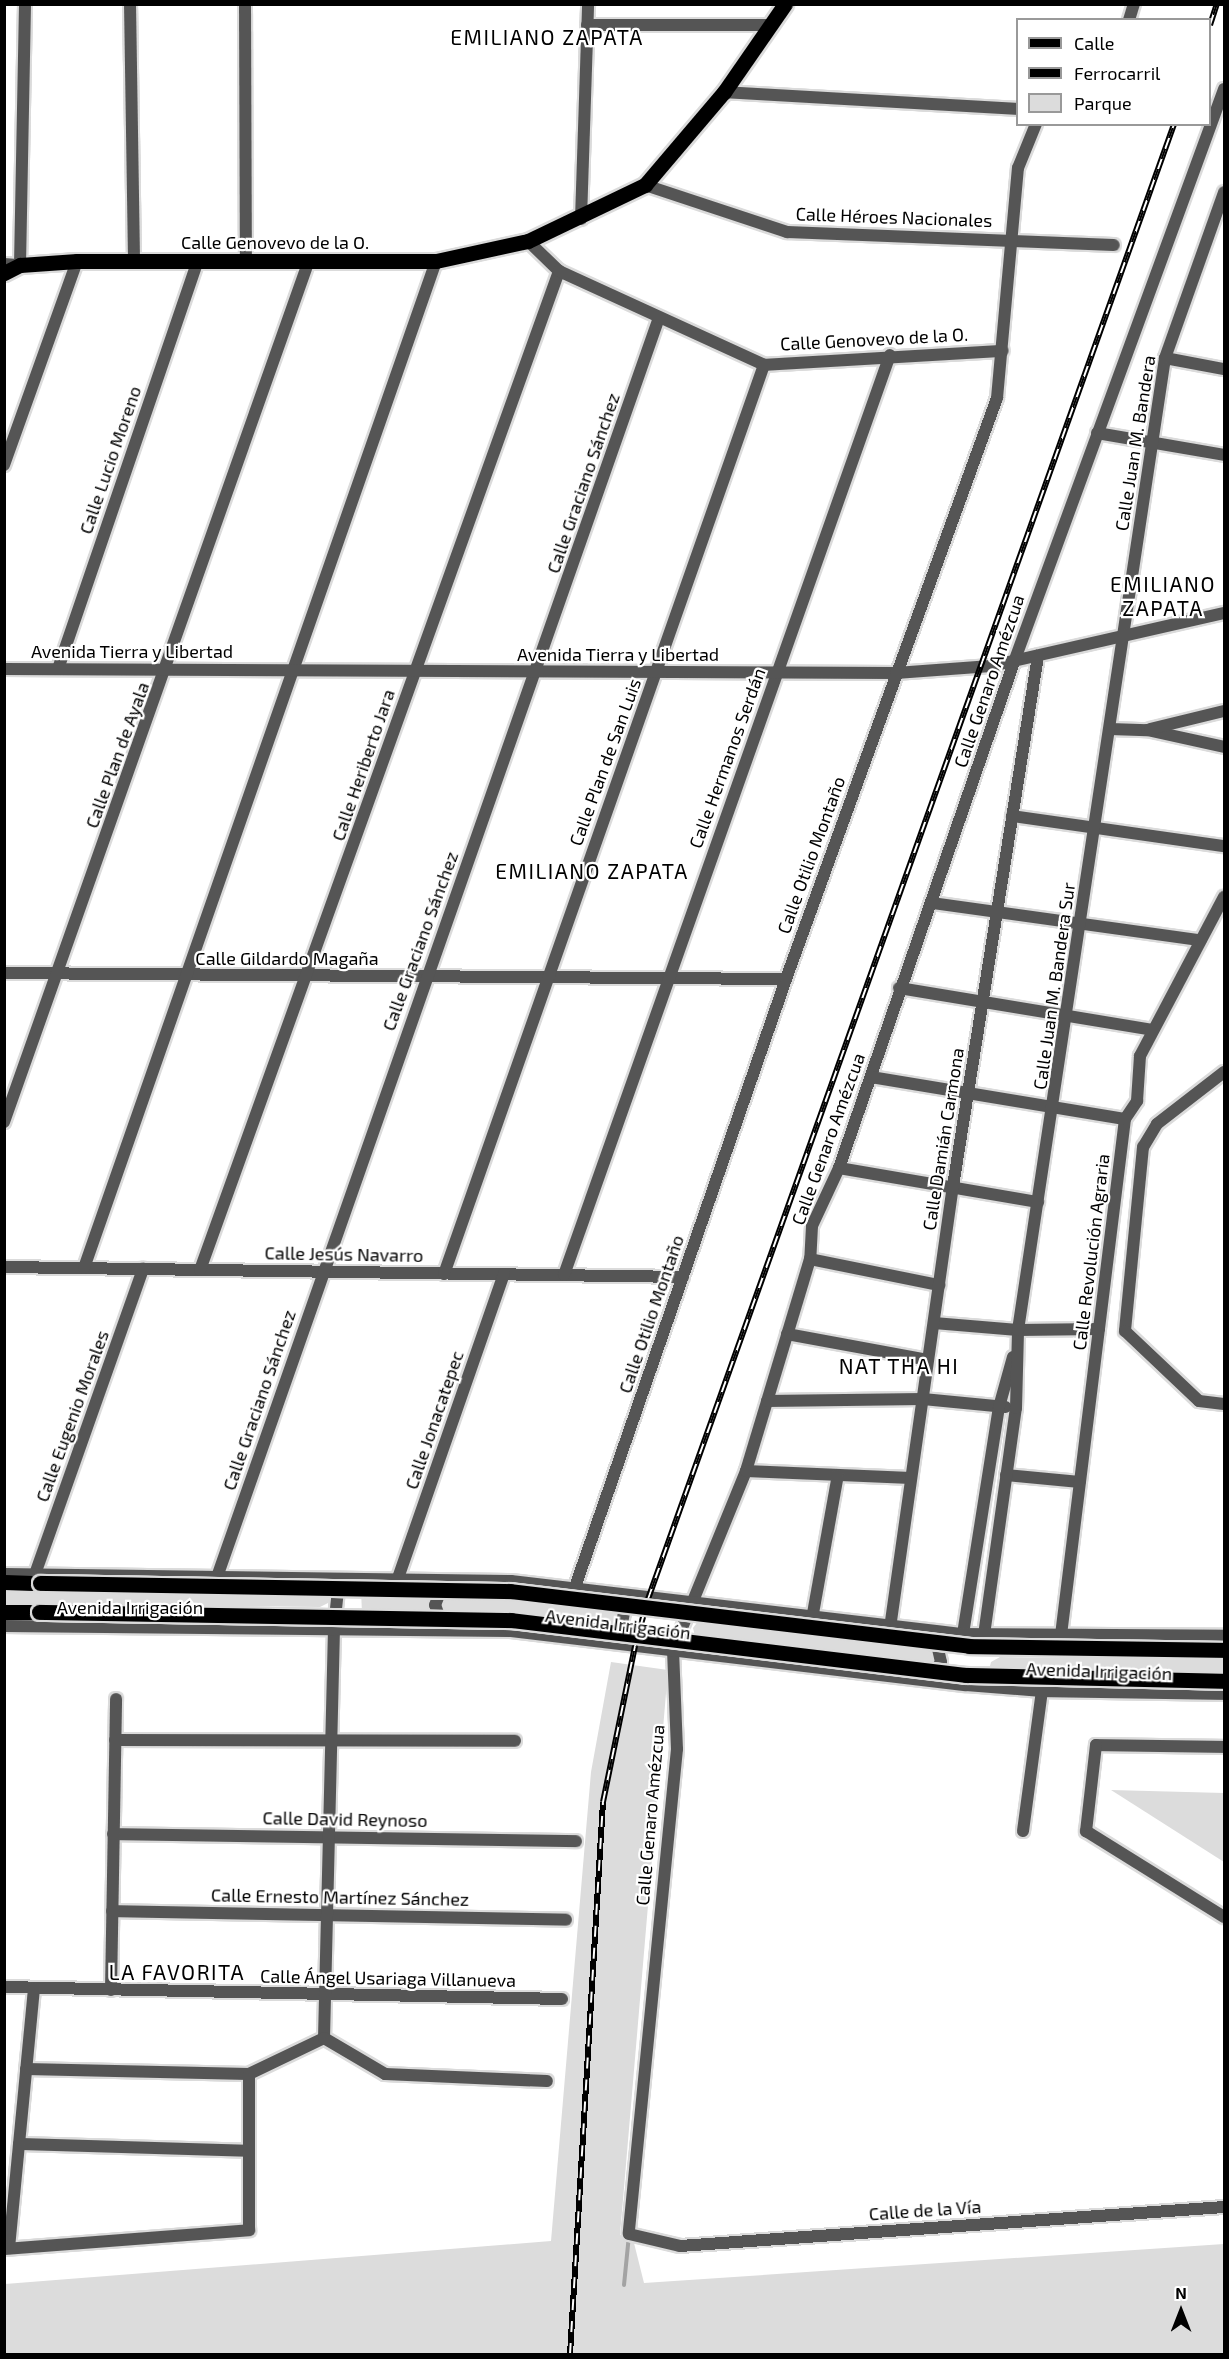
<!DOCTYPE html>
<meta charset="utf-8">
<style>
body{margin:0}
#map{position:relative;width:1229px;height:2359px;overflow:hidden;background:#fff;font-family:"Exo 2",sans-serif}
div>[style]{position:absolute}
.green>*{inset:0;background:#dcdcdc}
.stream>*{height:4px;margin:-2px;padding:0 2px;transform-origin:2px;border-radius:2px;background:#a3a3a3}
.roads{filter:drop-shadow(2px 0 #dbdbdb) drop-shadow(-2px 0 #dbdbdb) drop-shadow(0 2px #dbdbdb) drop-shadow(0 -2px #dbdbdb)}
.minor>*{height:12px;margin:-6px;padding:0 6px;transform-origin:6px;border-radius:6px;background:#555}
.tertiary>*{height:12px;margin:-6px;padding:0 6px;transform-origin:6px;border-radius:6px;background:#555}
.primary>*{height:15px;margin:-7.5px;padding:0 7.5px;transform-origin:7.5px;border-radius:7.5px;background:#000}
.rail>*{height:6px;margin-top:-3px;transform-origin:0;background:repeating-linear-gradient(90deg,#fff 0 11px,#000 0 22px);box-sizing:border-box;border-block:2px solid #000}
.bridges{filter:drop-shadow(2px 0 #dbdbdb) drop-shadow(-2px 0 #dbdbdb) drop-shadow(0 2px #dbdbdb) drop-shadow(0 -2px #dbdbdb)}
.primary-bridge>*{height:15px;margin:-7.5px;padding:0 7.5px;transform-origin:7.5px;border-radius:7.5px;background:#000}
span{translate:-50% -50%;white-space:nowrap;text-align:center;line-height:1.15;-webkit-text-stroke:4.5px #fff;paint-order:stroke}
.street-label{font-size:18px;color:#000}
.quarter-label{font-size:21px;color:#000;letter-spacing:1.5px}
.frame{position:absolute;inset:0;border:6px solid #000;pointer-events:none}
.legend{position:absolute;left:1016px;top:18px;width:195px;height:108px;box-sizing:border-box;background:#fff;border:2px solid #999;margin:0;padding:8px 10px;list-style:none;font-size:18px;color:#000}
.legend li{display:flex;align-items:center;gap:12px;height:30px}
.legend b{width:30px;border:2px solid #999}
.north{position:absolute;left:1151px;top:2281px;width:60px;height:60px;-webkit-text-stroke:4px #fff;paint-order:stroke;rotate:0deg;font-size:16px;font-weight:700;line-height:24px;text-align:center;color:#000}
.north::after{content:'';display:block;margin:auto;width:21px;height:27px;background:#000;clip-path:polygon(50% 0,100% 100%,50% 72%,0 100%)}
</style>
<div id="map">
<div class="green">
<div style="clip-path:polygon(5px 1585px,331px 1593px,332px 1601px,320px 1607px,233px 1606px,207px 1612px,5px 1610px)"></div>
<div style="clip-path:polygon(361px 1590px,468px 1592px,628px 1612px,630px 1617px,626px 1630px,362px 1613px)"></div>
<div style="clip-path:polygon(699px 1620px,945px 1649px,947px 1661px,942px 1665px,696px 1640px,693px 1628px)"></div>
<div style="clip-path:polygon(1132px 1653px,1224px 1654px,1224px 1678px,989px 1670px,991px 1662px,1000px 1657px,1096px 1658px)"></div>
<div style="clip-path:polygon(611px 1662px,668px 1670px,620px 2235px,633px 2239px,644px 2283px,1224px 2244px,1224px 2354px,5px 2354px,5px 2284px,551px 2241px,591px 1772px)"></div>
<div style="clip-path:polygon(1111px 1790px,1224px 1793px,1224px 1862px)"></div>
</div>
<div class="stream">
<div style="left:624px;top:2285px;width:50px;rotate:-84.3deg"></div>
</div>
<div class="roads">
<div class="minor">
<div style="left:130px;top:4px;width:257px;rotate:89.1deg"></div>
<div style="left:245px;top:4px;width:258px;rotate:89.8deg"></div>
<div style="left:1129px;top:20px;width:17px;rotate:-73deg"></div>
<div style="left:587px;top:25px;width:184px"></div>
<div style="left:1224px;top:89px;width:610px;rotate:110.13deg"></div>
<div style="left:1014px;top:662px;width:535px;rotate:109.08deg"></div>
<div style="left:839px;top:1168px;width:64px;rotate:115deg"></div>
<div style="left:812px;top:1226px;width:33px;rotate:93deg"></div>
<div style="left:810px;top:1259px;width:221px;rotate:106.8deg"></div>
<div style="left:746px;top:1471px;width:193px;rotate:112.2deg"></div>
<div style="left:673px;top:1650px;width:99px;rotate:87.7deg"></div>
<div style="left:677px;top:1749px;width:487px;rotate:95.7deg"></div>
<div style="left:629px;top:2234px;width:52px;rotate:13.2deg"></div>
<div style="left:680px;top:2246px;width:545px;rotate:-4.1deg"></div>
<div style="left:724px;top:92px;width:294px;rotate:3.3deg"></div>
<div style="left:645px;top:185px;width:150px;rotate:18.3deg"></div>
<div style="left:787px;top:232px;width:327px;rotate:2.3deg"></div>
<div style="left:581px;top:219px;width:215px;rotate:-88.1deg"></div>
<div style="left:4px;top:264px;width:16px;rotate:4deg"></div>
<div style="left:20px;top:265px;width:261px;rotate:-88.9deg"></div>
<div style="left:1165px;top:358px;width:60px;rotate:10.6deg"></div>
<div style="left:1097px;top:433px;width:129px;rotate:9.8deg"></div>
<div style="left:4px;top:465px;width:217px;rotate:-70.3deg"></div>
<div style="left:58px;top:669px;width:430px;rotate:-71.1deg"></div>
<div style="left:1110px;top:729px;width:37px;rotate:2deg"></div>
<div style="left:1147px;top:730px;width:79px;rotate:12.4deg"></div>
<div style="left:1150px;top:729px;width:76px;rotate:-13.7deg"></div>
<div style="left:1012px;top:816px;width:214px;rotate:8.1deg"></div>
<div style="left:932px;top:903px;width:271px;rotate:7.9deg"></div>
<div style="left:4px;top:973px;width:782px;rotate:0.44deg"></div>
<div style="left:899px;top:988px;width:257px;rotate:9.4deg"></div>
<div style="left:1224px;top:1072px;width:85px;rotate:142.2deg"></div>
<div style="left:1157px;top:1124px;width:27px;rotate:121deg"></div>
<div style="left:1143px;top:1147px;width:185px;rotate:95.6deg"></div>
<div style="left:1125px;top:1331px;width:102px;rotate:43.4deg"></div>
<div style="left:1199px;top:1401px;width:25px;rotate:7deg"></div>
<div style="left:871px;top:1077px;width:257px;rotate:9.4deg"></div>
<div style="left:4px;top:1122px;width:911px;rotate:-70.51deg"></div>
<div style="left:839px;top:1168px;width:202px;rotate:9.7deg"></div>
<div style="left:810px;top:1259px;width:132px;rotate:11.4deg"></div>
<div style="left:4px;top:1267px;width:679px;rotate:0.84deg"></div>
<div style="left:84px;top:1268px;width:1067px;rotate:-70.73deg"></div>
<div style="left:200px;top:1270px;width:1062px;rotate:-70.23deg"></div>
<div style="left:444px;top:1274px;width:964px;rotate:-70.61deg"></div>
<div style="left:564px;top:1275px;width:976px;rotate:-70.49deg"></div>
<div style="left:934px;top:1323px;width:84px;rotate:4.8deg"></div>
<div style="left:1018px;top:1330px;width:81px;rotate:-0.7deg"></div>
<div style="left:787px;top:1334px;width:143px;rotate:10.4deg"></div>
<div style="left:767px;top:1401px;width:156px;rotate:-0.7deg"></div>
<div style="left:923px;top:1399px;width:83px;rotate:5.5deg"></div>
<div style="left:746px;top:1471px;width:165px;rotate:2.4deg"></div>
<div style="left:1006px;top:1475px;width:74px;rotate:5.4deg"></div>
<div style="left:35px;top:1574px;width:324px;rotate:-70.5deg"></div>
<div style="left:217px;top:1577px;width:1334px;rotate:-70.66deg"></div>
<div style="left:398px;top:1578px;width:322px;rotate:-70.8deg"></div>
<div style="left:812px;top:1619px;width:146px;rotate:-79.8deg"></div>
<div style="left:890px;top:1628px;width:446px;rotate:-81.9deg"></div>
<div style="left:953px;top:1186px;width:537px;rotate:-80.89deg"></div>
<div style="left:963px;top:1634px;width:230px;rotate:-81deg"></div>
<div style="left:999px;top:1407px;width:52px;rotate:-74.4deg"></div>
<div style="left:984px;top:1635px;width:229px;rotate:-82deg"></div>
<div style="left:1016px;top:1408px;width:78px;rotate:-88.5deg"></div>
<div style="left:1018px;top:1330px;width:983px;rotate:-81.4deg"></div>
<div style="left:1165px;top:358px;width:176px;rotate:-70.4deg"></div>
<div style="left:1061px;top:1635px;width:520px;rotate:-82.93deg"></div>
<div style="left:1125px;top:1119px;width:22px;rotate:-56deg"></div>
<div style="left:1137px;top:1101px;width:45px;rotate:-86.2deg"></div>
<div style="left:1140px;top:1056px;width:180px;rotate:-62.2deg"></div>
<div style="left:115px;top:1740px;width:400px;rotate:0.1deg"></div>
<div style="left:1224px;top:1747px;width:128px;rotate:-179.1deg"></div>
<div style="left:1096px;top:1745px;width:87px;rotate:96.6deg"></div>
<div style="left:1086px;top:1831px;width:163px;rotate:31.9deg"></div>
<div style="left:1023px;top:1831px;width:141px;rotate:-82.3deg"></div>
<div style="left:113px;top:1834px;width:463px;rotate:0.9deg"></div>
<div style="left:112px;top:1911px;width:454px;rotate:1.1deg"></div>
<div style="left:4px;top:1987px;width:558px;rotate:1.23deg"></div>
<div style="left:111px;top:1990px;width:291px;rotate:-89deg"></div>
<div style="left:324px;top:2038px;width:411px;rotate:-88.6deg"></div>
<div style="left:334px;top:1627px;width:46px;rotate:-83.8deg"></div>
<div style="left:26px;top:2069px;width:223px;rotate:1.3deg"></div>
<div style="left:249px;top:2074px;width:83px;rotate:-25.6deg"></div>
<div style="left:324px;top:2038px;width:71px;rotate:30.5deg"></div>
<div style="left:385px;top:2074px;width:162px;rotate:2.5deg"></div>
<div style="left:19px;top:2144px;width:230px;rotate:1.7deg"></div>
<div style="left:9px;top:2248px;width:261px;rotate:-84.5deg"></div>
<div style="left:4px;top:2249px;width:246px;rotate:-4.4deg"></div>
<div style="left:249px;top:2230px;width:156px;rotate:-90deg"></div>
</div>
<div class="tertiary">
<div style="left:528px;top:241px;width:43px;rotate:44.1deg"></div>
<div style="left:559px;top:271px;width:226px;rotate:24.6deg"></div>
<div style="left:764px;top:365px;width:239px;rotate:-3.4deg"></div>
<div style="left:4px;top:669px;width:892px;rotate:0.26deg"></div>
<div style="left:896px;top:673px;width:95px;rotate:-4.2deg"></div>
<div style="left:991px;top:666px;width:239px;rotate:-12.8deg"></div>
<div style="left:4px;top:1574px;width:507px;rotate:0.79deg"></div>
<div style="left:511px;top:1581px;width:455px;rotate:6.7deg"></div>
<div style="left:963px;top:1634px;width:261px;rotate:0.4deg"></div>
<div style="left:574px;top:1590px;width:647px;rotate:-70.86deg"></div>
<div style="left:786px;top:979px;width:618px;rotate:-70.04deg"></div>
<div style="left:997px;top:398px;width:231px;rotate:-84.8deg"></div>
<div style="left:1018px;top:168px;width:48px;rotate:-67.8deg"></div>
<div style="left:442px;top:1624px;width:20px;rotate:-110deg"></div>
<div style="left:435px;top:1605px;width:22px;rotate:-68deg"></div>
<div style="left:4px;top:1626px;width:507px;rotate:0.57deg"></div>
<div style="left:511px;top:1631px;width:458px;rotate:6.8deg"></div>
<div style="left:966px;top:1685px;width:76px;rotate:4.5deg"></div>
<div style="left:1042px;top:1691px;width:182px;rotate:0.9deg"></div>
<div style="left:611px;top:1636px;width:17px;rotate:-50deg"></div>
<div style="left:622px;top:1623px;width:10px;rotate:-79deg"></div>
<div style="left:624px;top:1613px;width:14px;rotate:-115deg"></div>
<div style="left:931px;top:1676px;width:17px;rotate:-54deg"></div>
<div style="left:941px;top:1662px;width:28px;rotate:-103deg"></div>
</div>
<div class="primary">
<div style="left:4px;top:273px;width:18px;rotate:-27deg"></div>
<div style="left:20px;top:265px;width:57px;rotate:-4deg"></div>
<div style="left:77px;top:261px;width:359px"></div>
<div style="left:436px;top:261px;width:94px;rotate:-12.3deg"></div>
<div style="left:528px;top:241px;width:130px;rotate:-25.6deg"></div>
<div style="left:645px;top:185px;width:122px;rotate:-49.7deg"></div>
<div style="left:724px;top:92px;width:107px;rotate:-55.3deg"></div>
<div style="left:4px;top:1582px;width:36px;rotate:2deg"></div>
<div style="left:4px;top:1612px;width:35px"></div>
</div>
</div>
<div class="rail">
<div style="left:1210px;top:25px;width:22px;rotate:-72deg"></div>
<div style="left:570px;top:2354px;width:553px;rotate:-86.58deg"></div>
<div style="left:603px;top:1802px;width:159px;rotate:-78.4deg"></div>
<div style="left:635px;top:1646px;width:49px;rotate:-74.5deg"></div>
<div style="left:648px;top:1599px;width:1566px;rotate:-70.37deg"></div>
</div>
<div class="bridges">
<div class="primary-bridge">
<div style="left:40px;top:1583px;width:470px;rotate:1deg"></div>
<div style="left:510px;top:1591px;width:462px;rotate:6.8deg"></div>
<div style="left:969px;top:1646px;width:255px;rotate:0.9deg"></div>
<div style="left:39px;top:1612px;width:472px;rotate:1deg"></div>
<div style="left:511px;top:1620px;width:458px;rotate:6.9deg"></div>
<div style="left:966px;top:1675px;width:258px;rotate:1.3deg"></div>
</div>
</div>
<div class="street-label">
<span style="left:894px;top:217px;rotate:2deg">Calle Héroes Nacionales</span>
<span style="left:275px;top:242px">Calle Genovevo de la O.</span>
<span style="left:874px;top:339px;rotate:-3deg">Calle Genovevo de la O.</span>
<span style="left:1135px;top:443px;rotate:-81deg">Calle Juan M. Bandera</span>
<span style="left:110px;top:460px;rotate:-71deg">Calle Lucio Moreno</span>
<span style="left:583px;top:483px;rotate:-71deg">Calle Graciano Sánchez</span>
<span style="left:132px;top:651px">Avenida Tierra y Libertad</span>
<span style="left:618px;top:654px">Avenida Tierra y Libertad</span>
<span style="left:989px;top:681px;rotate:-71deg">Calle Genaro Amézcua</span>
<span style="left:117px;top:755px;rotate:-70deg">Calle Plan de Ayala</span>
<span style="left:727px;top:758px;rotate:-70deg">Calle Hermanos Serdán</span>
<span style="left:605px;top:762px;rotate:-70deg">Calle Plan de San Luis</span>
<span style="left:363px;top:765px;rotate:-71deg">Calle Heriberto Jara</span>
<span style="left:811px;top:855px;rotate:-70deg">Calle Otilio Montaño</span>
<span style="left:420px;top:941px;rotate:-70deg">Calle Graciano Sánchez</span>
<span style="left:287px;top:958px">Calle Gildardo Magaña</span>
<span style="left:1054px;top:986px;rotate:-82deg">Calle Juan M. Bandera Sur</span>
<span style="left:828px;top:1139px;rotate:-70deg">Calle Genaro Amézcua</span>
<span style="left:943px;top:1139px;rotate:-81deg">Calle Damián Carmona</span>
<span style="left:1091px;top:1252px;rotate:-83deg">Calle Revolución Agraria</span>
<span style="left:344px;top:1254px;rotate:1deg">Calle Jesús Navarro</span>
<span style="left:651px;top:1314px;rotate:-71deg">Calle Otilio Montaño</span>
<span style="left:259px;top:1400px;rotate:-71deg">Calle Graciano Sánchez</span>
<span style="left:72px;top:1416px;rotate:-70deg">Calle Eugenio Morales</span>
<span style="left:434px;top:1420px;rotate:-71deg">Calle Jonacatepec</span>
<span style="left:130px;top:1607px">Avenida Irrigación</span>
<span style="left:618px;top:1624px;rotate:7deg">Avenida Irrigación</span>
<span style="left:1099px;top:1671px;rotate:2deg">Avenida Irrigación</span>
<span style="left:650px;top:1815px;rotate:-85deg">Calle Genaro Amézcua</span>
<span style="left:345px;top:1819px;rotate:1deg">Calle David Reynoso</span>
<span style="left:340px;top:1897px;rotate:1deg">Calle Ernesto Martínez Sánchez</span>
<span style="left:388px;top:1978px;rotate:1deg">Calle Ángel Usariaga Villanueva</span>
<span style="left:925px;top:2210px;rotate:-4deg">Calle de la Vía</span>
</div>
<div class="quarter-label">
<span style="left:547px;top:37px">EMILIANO ZAPATA</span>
<span style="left:1163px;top:596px">EMILIANO<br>ZAPATA</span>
<span style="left:592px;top:871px">EMILIANO ZAPATA</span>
<span style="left:899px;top:1366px">NAT THA HI</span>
<span style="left:177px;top:1972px">LA FAVORITA</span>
</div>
<div class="frame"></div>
<ul class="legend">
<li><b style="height:8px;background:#000"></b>Calle</li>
<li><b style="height:8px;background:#000"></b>Ferrocarril</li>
<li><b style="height:16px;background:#dcdcdc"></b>Parque</li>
</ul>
<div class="north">N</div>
</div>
